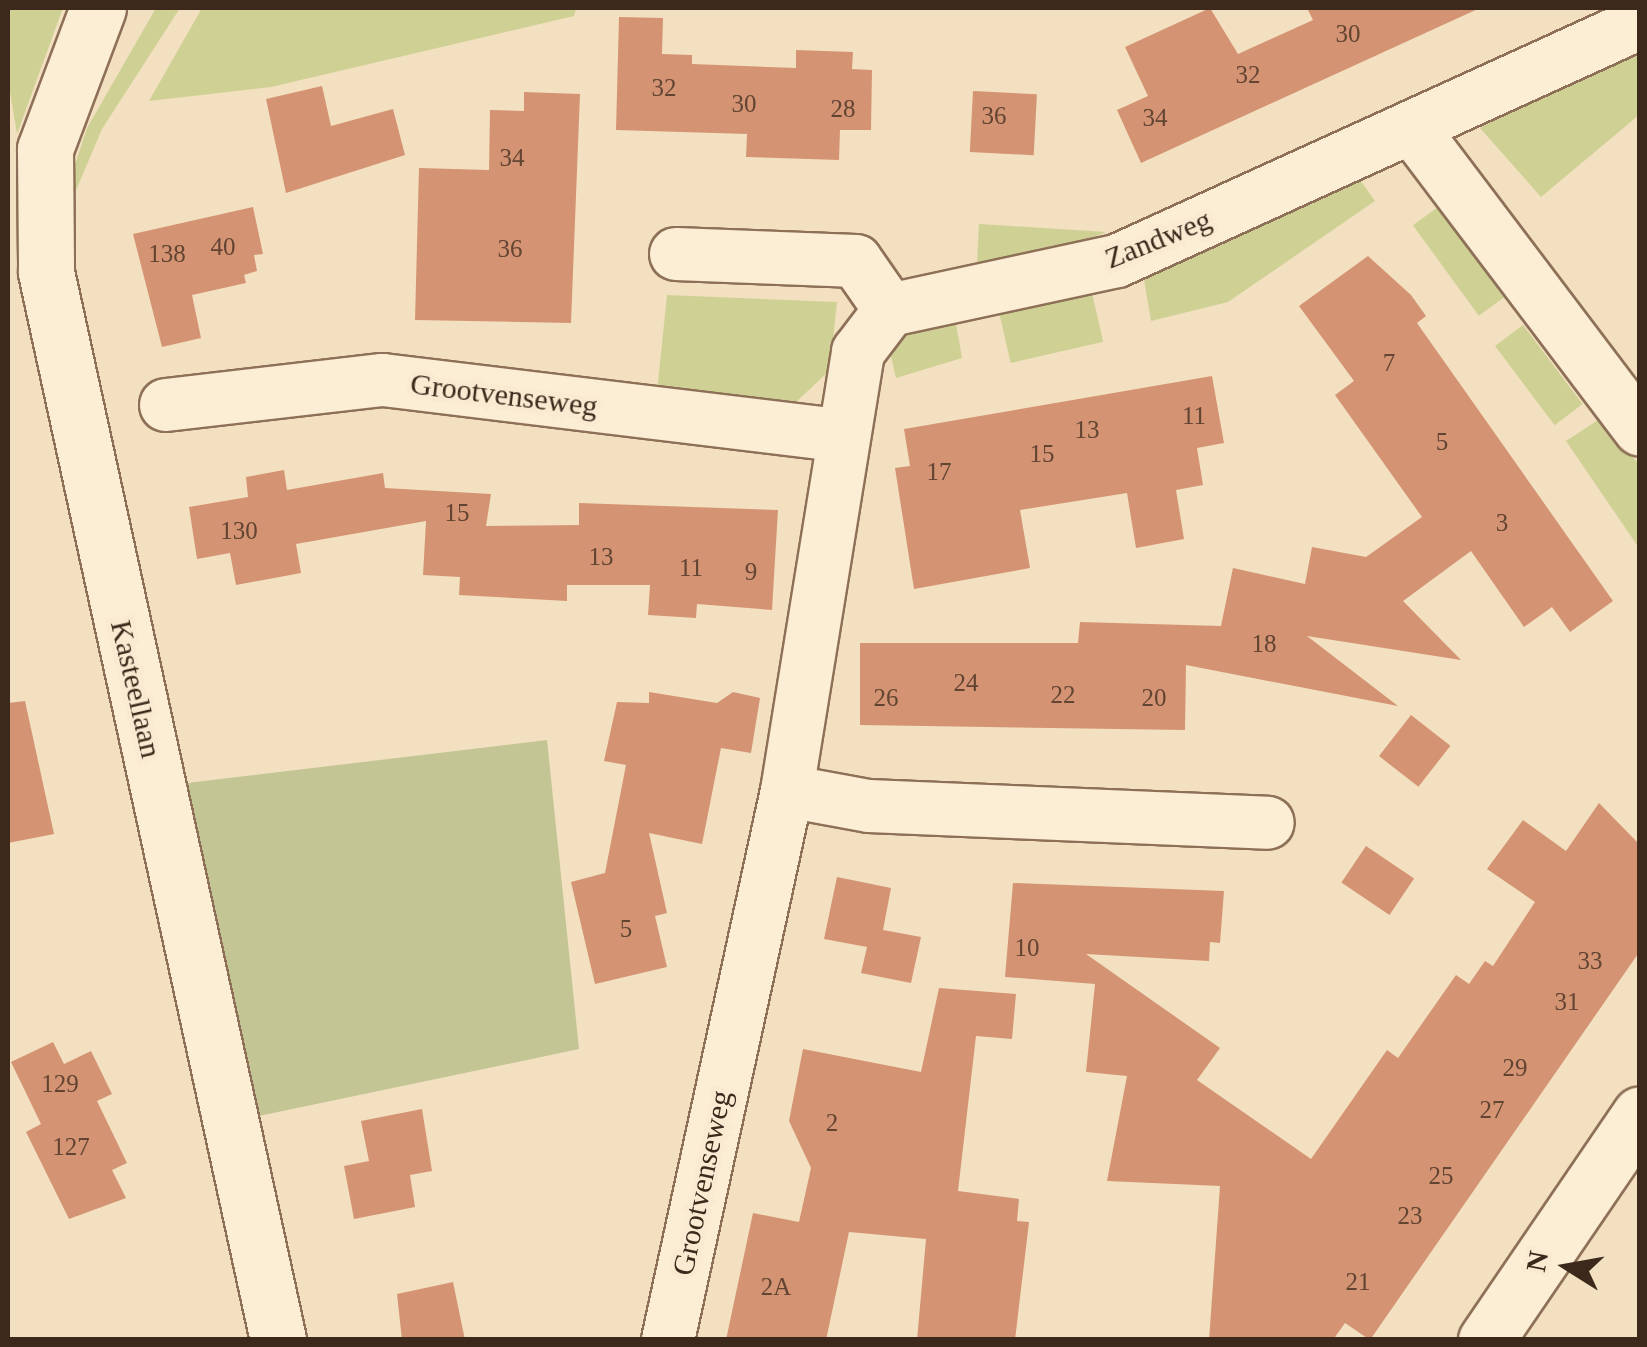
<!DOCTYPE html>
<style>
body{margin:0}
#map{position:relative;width:1647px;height:1347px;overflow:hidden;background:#f2e0c1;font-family:"Times New Roman",serif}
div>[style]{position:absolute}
.green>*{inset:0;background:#cfd194;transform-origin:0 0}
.cemetery>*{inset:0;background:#c3c594}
.building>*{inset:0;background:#d49473;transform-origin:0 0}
.roads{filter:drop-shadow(2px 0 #8d7057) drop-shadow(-2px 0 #8d7057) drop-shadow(0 2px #8d7057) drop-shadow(0 -2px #8d7057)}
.street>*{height:52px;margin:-26px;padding:0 26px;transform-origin:26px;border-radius:26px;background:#fcedd5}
.secondary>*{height:55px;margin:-27.5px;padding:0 27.5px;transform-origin:27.5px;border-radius:27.5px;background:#fcedd5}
span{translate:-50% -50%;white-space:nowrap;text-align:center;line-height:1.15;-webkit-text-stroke:10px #f9ead1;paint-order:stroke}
.number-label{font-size:25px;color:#624432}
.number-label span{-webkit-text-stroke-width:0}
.street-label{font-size:30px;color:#3c291c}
.frame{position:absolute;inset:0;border:10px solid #3c291c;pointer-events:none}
.north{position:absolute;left:1517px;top:1217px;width:100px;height:100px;-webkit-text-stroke:8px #f9ead1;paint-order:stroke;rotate:281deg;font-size:28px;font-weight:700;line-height:40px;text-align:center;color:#3c291c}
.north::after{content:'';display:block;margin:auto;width:35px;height:45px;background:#3c291c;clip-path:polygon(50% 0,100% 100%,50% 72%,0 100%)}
</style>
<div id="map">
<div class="green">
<div style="clip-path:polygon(8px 8px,63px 8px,17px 134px,8px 80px)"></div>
<div style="clip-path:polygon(156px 8px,180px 8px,102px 129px,74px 195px,66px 192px,87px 128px)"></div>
<div style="clip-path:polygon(202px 8px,576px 8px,574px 16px,271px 87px,149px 101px)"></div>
<div style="clip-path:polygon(1639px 40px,1639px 115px,1541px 197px,1480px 128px)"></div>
<div style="clip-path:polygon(1358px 177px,1375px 201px,1228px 302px,1151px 321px,1142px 268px)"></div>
<div style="left:1438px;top:207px;width:112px;height:31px;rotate:54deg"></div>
<div style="clip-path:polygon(979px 224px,1106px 232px,1056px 252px,977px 263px)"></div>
<div style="left:1092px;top:293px;width:50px;height:95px;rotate:77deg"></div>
<div style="clip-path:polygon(667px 295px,837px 302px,830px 370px,794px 404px,657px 392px)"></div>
<div style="clip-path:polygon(954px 312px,962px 358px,896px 378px,889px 348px,903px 331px)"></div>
<div style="left:1523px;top:325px;width:99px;height:35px;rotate:53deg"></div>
<div style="clip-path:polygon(1598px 420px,1639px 464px,1639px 548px,1566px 441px)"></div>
</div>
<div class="cemetery">
<div style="clip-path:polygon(547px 740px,579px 1049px,245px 1119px,171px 785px)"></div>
</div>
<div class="building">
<div style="clip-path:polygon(1210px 8px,1238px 54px,1313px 20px,1307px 8px,1480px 8px,1141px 163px,1117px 110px,1148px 96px,1125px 47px)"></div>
<div style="clip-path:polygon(619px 17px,663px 18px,662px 54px,692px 55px,692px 64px,796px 68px,796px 50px,853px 52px,852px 69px,872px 70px,871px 130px,840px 130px,839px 160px,746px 157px,747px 134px,616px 130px)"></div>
<div style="clip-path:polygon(322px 86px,331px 126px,393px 109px,405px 155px,286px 193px,266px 99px)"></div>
<div style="left:973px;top:91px;width:64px;height:61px;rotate:3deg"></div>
<div style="clip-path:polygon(524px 92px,580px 94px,571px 323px,415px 320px,419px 168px,489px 170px,490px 110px,524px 111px)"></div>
<div style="clip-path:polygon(253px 207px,263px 254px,254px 255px,257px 271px,244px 275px,246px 283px,192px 295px,201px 338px,162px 347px,133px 234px)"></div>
<div style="clip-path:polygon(1368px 256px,1411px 295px,1426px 316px,1417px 323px,1613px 601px,1570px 632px,1552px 607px,1524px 627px,1471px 551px,1403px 601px,1461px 660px,1307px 636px,1398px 706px,1186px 665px,1185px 730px,860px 725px,860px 643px,1078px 643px,1080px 622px,1221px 626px,1233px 568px,1305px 584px,1312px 547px,1366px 557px,1422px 517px,1335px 395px,1354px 381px,1299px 306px)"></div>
<div style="clip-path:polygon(1212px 376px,1224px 443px,1197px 448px,1203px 485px,1176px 490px,1184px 539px,1136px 548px,1127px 493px,1020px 510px,1030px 568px,914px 589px,895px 468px,910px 466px,904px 429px)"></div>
<div style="clip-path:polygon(284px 470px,287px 490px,383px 473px,385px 488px,491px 494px,486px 526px,579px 525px,579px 503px,778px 510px,772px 610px,697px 604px,696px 618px,648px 615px,650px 585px,567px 585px,567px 601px,459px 595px,460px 577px,423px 575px,426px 521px,296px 544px,301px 573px,236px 585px,230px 553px,197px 559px,189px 507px,248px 497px,246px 477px)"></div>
<div style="clip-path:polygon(649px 692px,717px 703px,733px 692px,760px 698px,751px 753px,721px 748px,702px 844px,649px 833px,667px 913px,655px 916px,667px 967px,595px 984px,571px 882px,605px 873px,626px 765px,604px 761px,617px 702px,649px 703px)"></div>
<div style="clip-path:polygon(25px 701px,54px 834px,8px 843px,8px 703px)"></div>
<div style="left:1411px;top:715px;width:50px;height:52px;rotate:38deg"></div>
<div style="clip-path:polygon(1599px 803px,1640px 845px,1640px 951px,1370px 1340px,1345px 1323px,1333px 1340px,1209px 1340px,1220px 1186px,1107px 1181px,1127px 1076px,1086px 1072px,1095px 984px,1005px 977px,1013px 883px,1224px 891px,1220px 943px,1210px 942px,1209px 961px,1086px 954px,1220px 1048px,1197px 1080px,1311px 1159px,1387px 1050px,1398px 1058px,1456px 975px,1469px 984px,1485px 961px,1493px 966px,1535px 902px,1487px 869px,1523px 820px,1566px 851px)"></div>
<div style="left:1366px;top:846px;width:58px;height:44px;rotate:34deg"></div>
<div style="clip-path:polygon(837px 877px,891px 888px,883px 930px,921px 937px,911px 983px,861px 973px,867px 947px,824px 939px)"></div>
<div style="clip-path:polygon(939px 988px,1016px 994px,1012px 1039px,976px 1036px,958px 1191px,1019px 1199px,1017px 1221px,1029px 1222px,1015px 1340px,917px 1340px,926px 1239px,849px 1232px,826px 1340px,726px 1340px,753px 1213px,799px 1222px,811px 1168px,789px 1121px,803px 1049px,921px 1072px)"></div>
<div style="clip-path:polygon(53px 1042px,64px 1064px,91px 1051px,112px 1094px,97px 1101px,127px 1163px,112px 1170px,126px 1198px,69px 1219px,26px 1132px,41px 1124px,11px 1062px)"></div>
<div style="clip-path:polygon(422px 1109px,432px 1171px,410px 1175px,415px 1207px,354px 1219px,344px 1166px,369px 1161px,361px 1121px)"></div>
<div style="clip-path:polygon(453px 1282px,465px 1340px,402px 1340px,397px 1294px)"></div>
</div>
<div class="roads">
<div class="street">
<div style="left:1412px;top:128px;width:378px;rotate:52.9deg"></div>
<div style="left:676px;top:254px;width:180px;rotate:2.2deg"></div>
<div style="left:856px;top:261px;width:60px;rotate:55.2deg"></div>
<div style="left:166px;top:405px;width:218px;rotate:-6.6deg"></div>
<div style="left:383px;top:380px;width:463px;rotate:6.9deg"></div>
<div style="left:787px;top:791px;width:83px;rotate:10.4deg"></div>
<div style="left:869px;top:806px;width:399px;rotate:2.4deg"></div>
<div style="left:668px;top:1340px;width:562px;rotate:-77.77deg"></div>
<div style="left:787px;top:791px;width:445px;rotate:-80.8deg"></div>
<div style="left:858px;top:352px;width:53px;rotate:-52.7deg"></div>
<div style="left:890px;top:310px;width:232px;rotate:-12.2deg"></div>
<div style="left:1117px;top:261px;width:575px;rotate:-24.47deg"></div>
</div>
<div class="secondary">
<div style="left:98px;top:8px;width:151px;rotate:110.6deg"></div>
<div style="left:45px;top:149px;width:123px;rotate:89.5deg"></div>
<div style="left:46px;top:272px;width:1093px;rotate:77.74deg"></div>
<div style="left:1486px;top:1340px;width:273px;rotate:-55.7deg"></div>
</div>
</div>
<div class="number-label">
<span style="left:1348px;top:34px">30</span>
<span style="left:1248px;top:75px">32</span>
<span style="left:664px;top:88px">32</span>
<span style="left:744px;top:104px">30</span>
<span style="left:843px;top:109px">28</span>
<span style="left:994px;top:116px">36</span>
<span style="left:1155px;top:118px">34</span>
<span style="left:512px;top:158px">34</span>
<span style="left:223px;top:247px">40</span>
<span style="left:510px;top:249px">36</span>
<span style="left:167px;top:254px">138</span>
<span style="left:1389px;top:363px">7</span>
<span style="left:1194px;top:416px">11</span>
<span style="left:1087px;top:430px">13</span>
<span style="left:1442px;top:442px">5</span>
<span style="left:1042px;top:454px">15</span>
<span style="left:939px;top:472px">17</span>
<span style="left:457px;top:513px">15</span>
<span style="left:1502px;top:523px">3</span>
<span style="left:239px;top:531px">130</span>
<span style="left:601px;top:557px">13</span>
<span style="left:691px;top:568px">11</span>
<span style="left:751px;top:572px">9</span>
<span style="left:1264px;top:644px">18</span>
<span style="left:966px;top:683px">24</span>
<span style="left:1063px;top:695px">22</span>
<span style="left:886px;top:698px">26</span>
<span style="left:1154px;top:698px">20</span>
<span style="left:626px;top:929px">5</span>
<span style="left:1027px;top:948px">10</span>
<span style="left:1590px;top:961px">33</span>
<span style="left:1567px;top:1002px">31</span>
<span style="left:1515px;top:1068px">29</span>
<span style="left:60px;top:1084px">129</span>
<span style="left:1492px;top:1110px">27</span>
<span style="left:832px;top:1123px">2</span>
<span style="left:71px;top:1147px">127</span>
<span style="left:1441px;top:1176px">25</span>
<span style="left:1410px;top:1216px">23</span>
<span style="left:1358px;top:1282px">21</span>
<span style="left:776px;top:1287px">2A</span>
</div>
<div class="street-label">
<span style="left:1158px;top:239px;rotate:-22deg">Zandweg</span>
<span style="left:504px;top:395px;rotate:7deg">Grootvenseweg</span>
<span style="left:136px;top:689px;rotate:77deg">Kasteellaan</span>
<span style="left:702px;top:1183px;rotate:-78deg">Grootvenseweg</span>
</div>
<div class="frame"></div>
<div class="north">N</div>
</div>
